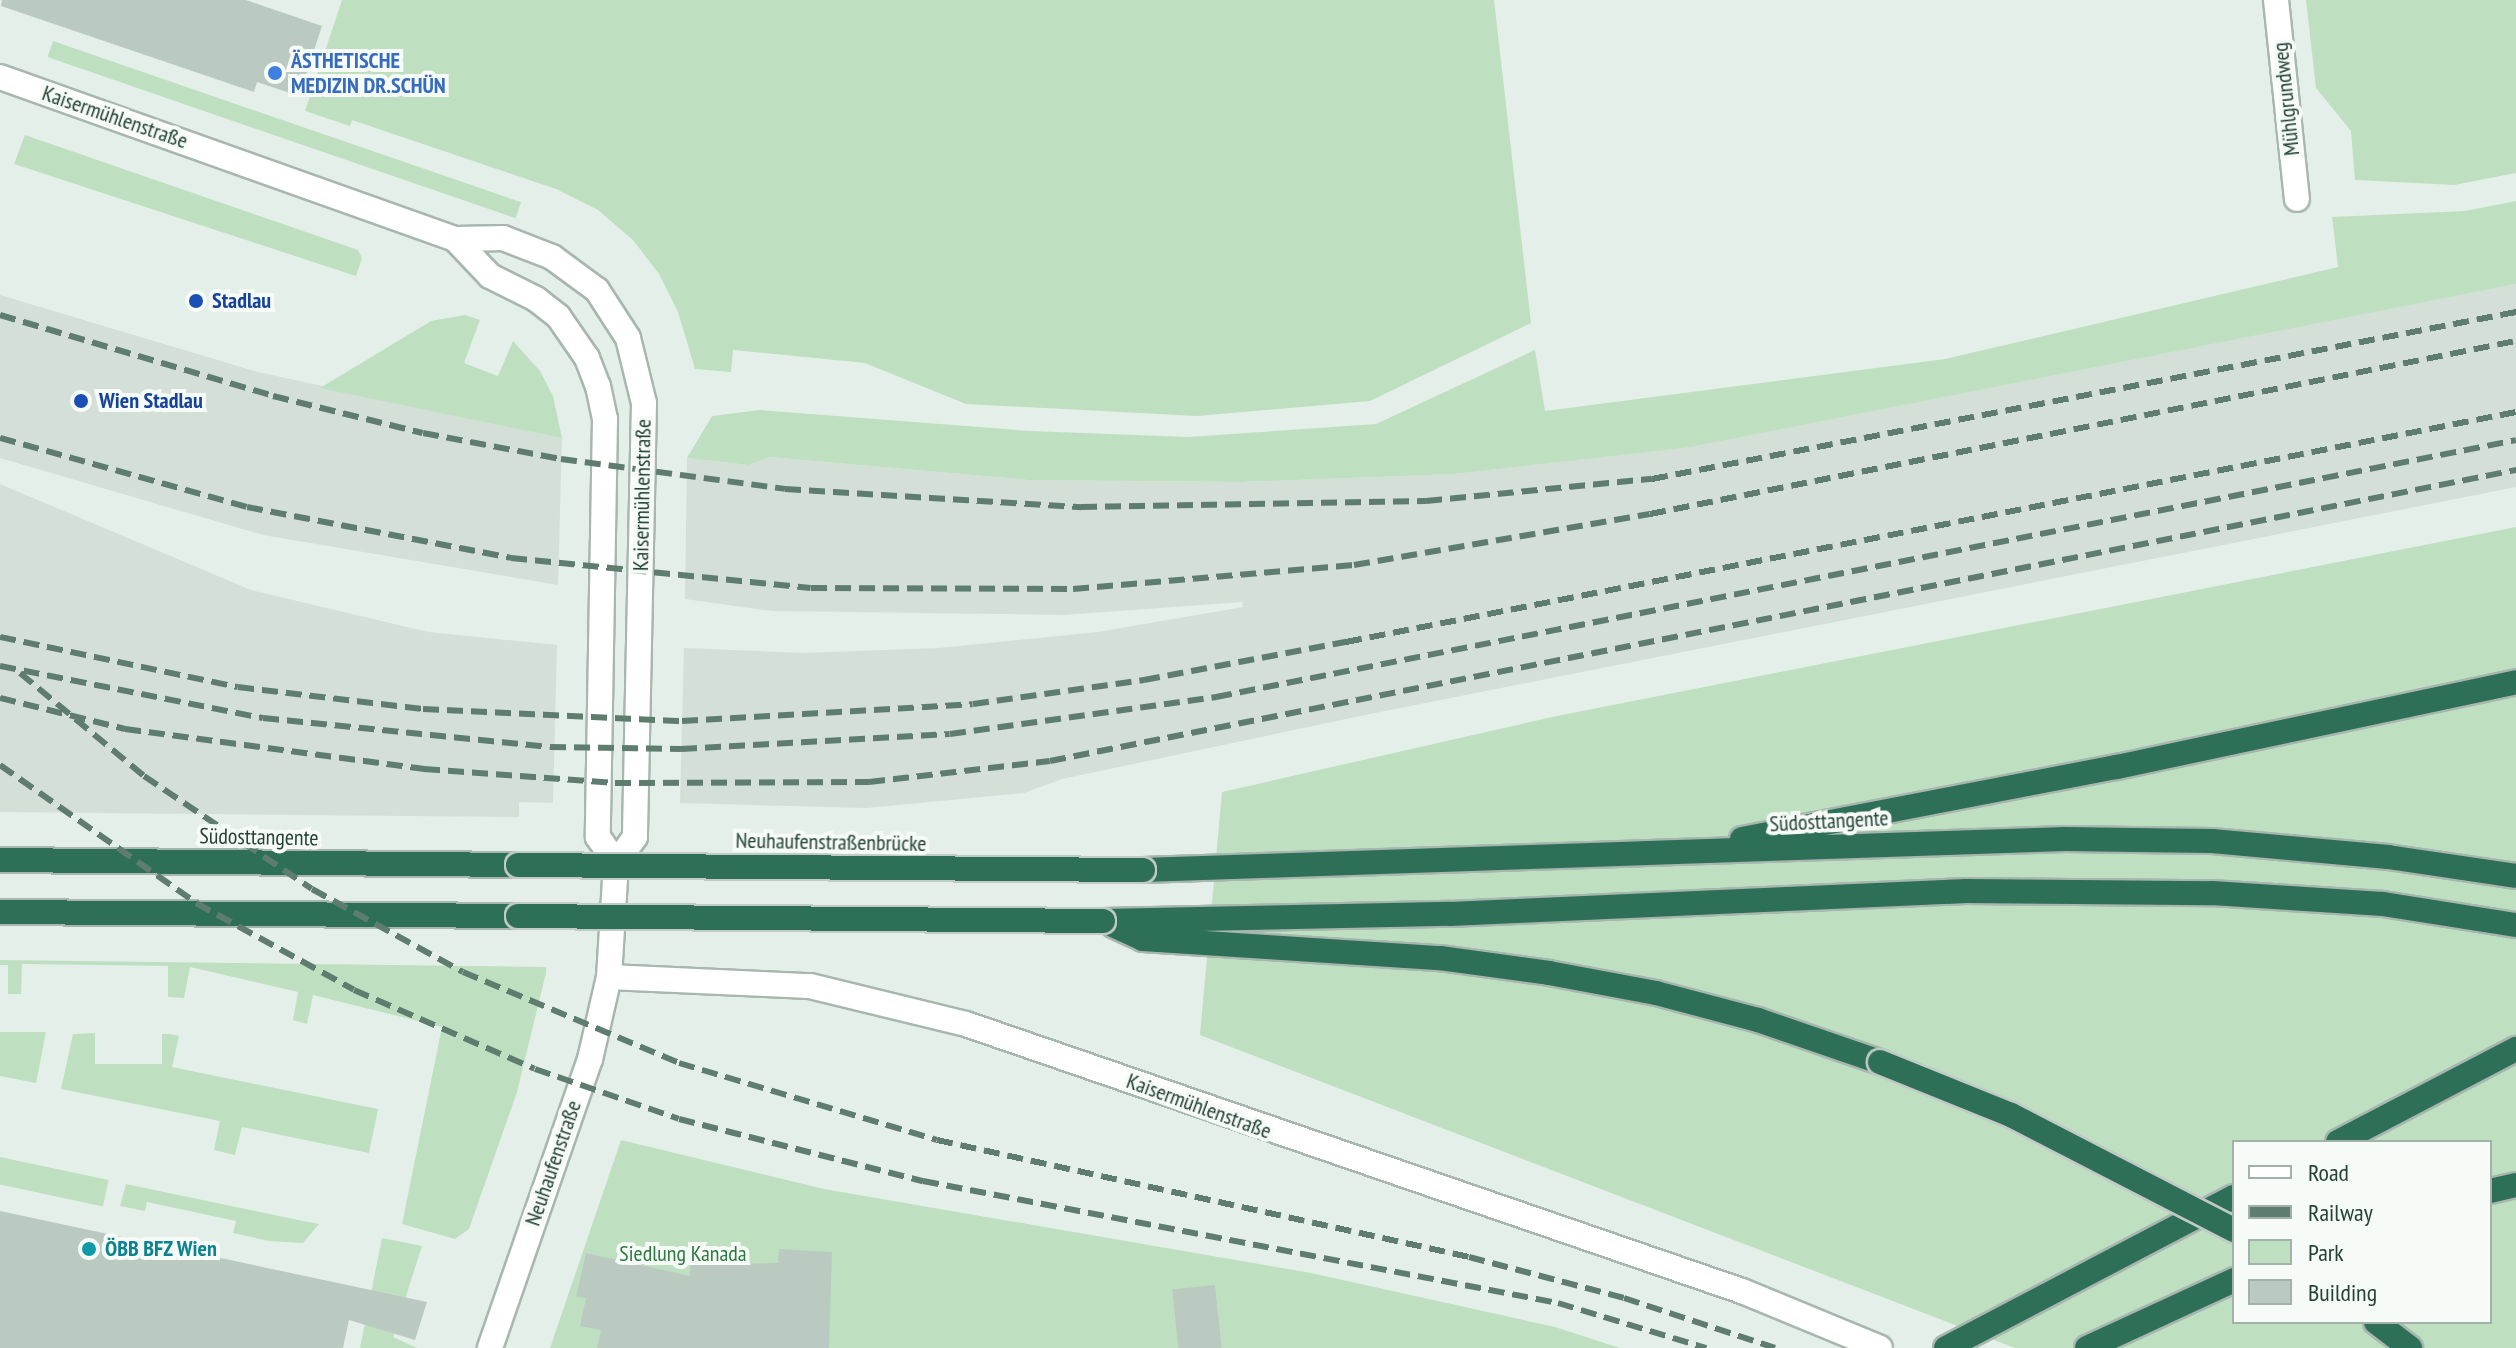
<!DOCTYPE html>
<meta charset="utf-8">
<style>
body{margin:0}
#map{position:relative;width:2516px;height:1348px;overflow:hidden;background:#e5efe9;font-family:"PT Sans Narrow",sans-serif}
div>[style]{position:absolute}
.built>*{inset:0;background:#d3dfd7}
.green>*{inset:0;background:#bee0c1;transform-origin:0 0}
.building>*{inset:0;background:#bacac1;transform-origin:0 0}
.roads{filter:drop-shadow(2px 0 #a7b7af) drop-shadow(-2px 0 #a7b7af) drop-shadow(0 2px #a7b7af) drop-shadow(0 -2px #a7b7af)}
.minor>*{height:24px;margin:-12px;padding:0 12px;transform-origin:12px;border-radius:12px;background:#fff}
.highway>*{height:24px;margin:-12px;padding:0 12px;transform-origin:12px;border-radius:12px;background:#2e6f57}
.rail>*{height:6px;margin-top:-3px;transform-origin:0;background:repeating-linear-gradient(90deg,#5e7d6f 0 16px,transparent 0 24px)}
.bridges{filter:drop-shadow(2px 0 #c1cac6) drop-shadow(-2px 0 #c1cac6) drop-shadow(0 2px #c1cac6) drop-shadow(0 -2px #c1cac6)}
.highway-bridge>*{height:24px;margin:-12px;padding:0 12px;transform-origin:12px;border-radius:12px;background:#2e6f57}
.dots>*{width:22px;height:22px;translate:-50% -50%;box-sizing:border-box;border:4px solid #f6fbf8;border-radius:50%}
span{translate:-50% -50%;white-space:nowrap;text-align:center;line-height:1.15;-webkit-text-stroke:8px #f6fbf8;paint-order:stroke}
.shop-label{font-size:22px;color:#366cbe;font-weight:700}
.left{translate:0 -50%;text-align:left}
.street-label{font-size:22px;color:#234134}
.transit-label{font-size:22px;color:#164399;font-weight:700}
.culture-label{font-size:22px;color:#0d838f;font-weight:700}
.park-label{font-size:22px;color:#2c7a3d}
.legend{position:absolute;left:2232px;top:1140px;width:260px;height:184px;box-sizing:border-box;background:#f6fbf8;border:2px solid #a2b1aa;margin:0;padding:10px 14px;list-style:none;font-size:24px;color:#234134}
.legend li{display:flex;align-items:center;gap:16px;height:40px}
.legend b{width:40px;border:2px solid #a2b1aa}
</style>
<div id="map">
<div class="built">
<div style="clip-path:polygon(2516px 284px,2516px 487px,1370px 714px,1062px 779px,1024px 793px,867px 808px,680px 803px,684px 648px,804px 653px,939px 648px,1098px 632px,1243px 607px,1242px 602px,1064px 615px,772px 611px,685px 599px,687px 458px,747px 465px,769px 457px,1028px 480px,1241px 482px,1455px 474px,1690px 446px)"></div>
<div style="clip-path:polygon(0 295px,258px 372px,562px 438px,558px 585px,263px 535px,0 458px)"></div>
<div style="clip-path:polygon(0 484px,251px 590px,428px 632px,557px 645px,553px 803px,519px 802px,519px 817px,0 812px)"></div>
</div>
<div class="green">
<div style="clip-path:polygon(342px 0,1494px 0,1531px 323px,1370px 401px,1197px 416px,966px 404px,865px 363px,733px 350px,731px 372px,695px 369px,678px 312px,659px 274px,633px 240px,598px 210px,556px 189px,352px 120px,350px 126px,305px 111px)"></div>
<div style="clip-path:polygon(2306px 0,2516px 0,2516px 173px,2454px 185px,2355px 180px,2351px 131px,2316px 88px)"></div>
<div style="left:53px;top:41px;width:495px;height:17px;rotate:19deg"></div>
<div style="clip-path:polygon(25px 135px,358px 250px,362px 258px,356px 276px,14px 164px)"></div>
<div style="clip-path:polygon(2516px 201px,2516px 284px,1690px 447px,1455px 474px,1241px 482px,1028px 480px,769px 457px,748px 465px,687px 458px,712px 416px,760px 410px,1030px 431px,1188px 437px,1376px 424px,1535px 350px,1545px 411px,1945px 359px,2338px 267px,2332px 217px,2465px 211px)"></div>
<div style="clip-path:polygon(465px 315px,480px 320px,464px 363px,498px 376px,513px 341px,540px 371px,553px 396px,562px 438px,320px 388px,431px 321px)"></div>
<div style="clip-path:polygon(evenodd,2516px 527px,2516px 1348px,2015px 1348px,1200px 1035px,1222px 792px,1552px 717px,2516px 527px,2234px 1142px,2490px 1142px,2490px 1322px,2234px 1322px,2234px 1142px)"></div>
<div style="clip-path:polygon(0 960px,546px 967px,546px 973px,517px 1092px,469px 1229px,455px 1239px,402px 1224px,442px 1027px,313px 995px,307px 1024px,293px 1020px,298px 992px,190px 967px,184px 998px,168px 997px,168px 966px,22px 964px,21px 994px,8px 994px,8px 965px,0 965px)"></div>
<div style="clip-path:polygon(0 1032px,46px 1032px,36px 1083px,0 1076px)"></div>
<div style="clip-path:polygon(95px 1033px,95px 1064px,162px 1064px,162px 1034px,170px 1034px,179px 1036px,172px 1067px,378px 1109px,369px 1153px,242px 1127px,235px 1155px,214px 1150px,220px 1121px,61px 1089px,73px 1034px)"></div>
<div style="clip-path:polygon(621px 1140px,824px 1189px,1311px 1273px,1555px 1327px,1620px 1348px,550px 1348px)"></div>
<div style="left:0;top:1157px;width:111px;height:27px;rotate:12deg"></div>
<div style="clip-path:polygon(126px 1184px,303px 1221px,319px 1224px,303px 1243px,269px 1241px,233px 1233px,236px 1221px,147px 1202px,145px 1211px,120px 1206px)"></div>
<div style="clip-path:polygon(382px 1238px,422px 1246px,393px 1337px,417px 1348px,360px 1348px)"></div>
</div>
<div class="building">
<div style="clip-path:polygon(2px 0,246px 0,322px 26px,299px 96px,257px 82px,254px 92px,1px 6px)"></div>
<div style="clip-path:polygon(0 1211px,427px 1302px,415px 1340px,349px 1320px,343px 1348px,0 1348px)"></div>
<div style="clip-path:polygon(779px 1249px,832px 1252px,829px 1348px,597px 1348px,601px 1330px,580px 1326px,586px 1298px,576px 1297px,586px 1253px,690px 1276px,690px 1265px,778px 1263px)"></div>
<div style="left:1215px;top:1285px;width:63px;height:43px;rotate:84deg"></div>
</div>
<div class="roads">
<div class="minor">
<div style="left:2276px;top:0;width:200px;rotate:84deg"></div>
<div style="left:0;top:77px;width:483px;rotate:19.6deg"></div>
<div style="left:455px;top:239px;width:48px;rotate:-1.2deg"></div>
<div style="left:503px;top:238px;width:53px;rotate:21.2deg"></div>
<div style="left:552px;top:257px;width:56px;rotate:36.3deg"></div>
<div style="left:597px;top:290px;width:57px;rotate:57.1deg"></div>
<div style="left:628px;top:338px;width:67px;rotate:76.2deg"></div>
<div style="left:644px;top:403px;width:434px;rotate:91.2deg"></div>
<div style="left:635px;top:837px;width:32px;rotate:126deg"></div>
<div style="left:616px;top:863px;width:114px;rotate:93.5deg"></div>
<div style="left:609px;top:977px;width:84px;rotate:103deg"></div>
<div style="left:590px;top:1059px;width:306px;rotate:109.1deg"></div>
<div style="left:455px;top:239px;width:51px;rotate:46.6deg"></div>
<div style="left:490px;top:276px;width:51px;rotate:26.6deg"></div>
<div style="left:536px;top:299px;width:28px;rotate:38deg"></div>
<div style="left:558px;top:316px;width:51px;rotate:55.4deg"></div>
<div style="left:587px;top:358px;width:30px;rotate:69deg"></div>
<div style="left:598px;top:386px;width:34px;rotate:78deg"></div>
<div style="left:605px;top:419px;width:418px;rotate:91deg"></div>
<div style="left:598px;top:837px;width:32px;rotate:55deg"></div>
<div style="left:609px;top:977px;width:201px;rotate:2.6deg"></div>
<div style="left:810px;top:986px;width:161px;rotate:13.7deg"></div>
<div style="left:966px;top:1024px;width:821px;rotate:18.99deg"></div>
<div style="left:1742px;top:1291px;width:149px;rotate:22.4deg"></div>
</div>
<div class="highway">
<div style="left:1742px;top:839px;width:382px;rotate:-10.9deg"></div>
<div style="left:2117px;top:767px;width:408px;rotate:-12deg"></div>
<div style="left:0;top:860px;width:518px;rotate:0.55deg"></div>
<div style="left:1143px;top:870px;width:923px;rotate:-1.93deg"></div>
<div style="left:2065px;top:839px;width:147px;rotate:0.8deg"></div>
<div style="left:2212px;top:841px;width:177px;rotate:5.2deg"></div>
<div style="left:2388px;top:857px;width:129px;rotate:8.4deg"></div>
<div style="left:0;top:912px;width:518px;rotate:0.44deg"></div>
<div style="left:1103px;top:921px;width:347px;rotate:-1.2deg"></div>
<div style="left:1450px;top:914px;width:517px;rotate:-2.55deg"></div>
<div style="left:1966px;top:891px;width:246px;rotate:0.5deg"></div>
<div style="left:2212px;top:893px;width:171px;rotate:3.7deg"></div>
<div style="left:2383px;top:904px;width:135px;rotate:9deg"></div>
<div style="left:1113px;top:925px;width:33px;rotate:25deg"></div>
<div style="left:1143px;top:939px;width:298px;rotate:3.7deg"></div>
<div style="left:1440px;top:958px;width:110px;rotate:7.8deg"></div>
<div style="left:1549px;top:973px;width:109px;rotate:10.6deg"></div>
<div style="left:1656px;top:993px;width:106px;rotate:14.8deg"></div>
<div style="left:1758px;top:1020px;width:129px;rotate:19deg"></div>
<div style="left:2338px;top:1142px;width:201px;rotate:-27.6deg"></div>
<div style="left:2490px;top:1191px;width:27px;rotate:-13deg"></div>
<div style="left:2376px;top:1322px;width:43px;rotate:37.4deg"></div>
<div style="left:1946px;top:1348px;width:325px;rotate:-27.7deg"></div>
<div style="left:2087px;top:1348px;width:162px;rotate:-24.8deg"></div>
</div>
</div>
<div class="rail">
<div style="left:0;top:315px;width:285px;rotate:16.5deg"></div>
<div style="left:273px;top:396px;width:154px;rotate:13.9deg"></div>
<div style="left:423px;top:433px;width:140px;rotate:10.7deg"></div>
<div style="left:561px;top:459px;width:226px;rotate:7.6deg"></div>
<div style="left:785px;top:489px;width:297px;rotate:3.5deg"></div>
<div style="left:1081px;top:507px;width:345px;rotate:-1deg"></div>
<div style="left:1426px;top:501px;width:227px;rotate:-5.6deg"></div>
<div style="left:1652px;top:479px;width:880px;rotate:-10.94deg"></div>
<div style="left:0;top:438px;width:256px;rotate:15.6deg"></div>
<div style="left:247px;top:507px;width:269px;rotate:10.9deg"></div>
<div style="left:511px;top:558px;width:301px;rotate:5.7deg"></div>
<div style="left:811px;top:588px;width:262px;rotate:0.2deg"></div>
<div style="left:1073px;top:589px;width:282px;rotate:-4.9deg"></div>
<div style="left:1354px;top:565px;width:300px;rotate:-9.8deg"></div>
<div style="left:1650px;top:514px;width:883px;rotate:-11.3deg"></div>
<div style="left:0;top:637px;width:243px;rotate:11.9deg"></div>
<div style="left:238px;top:687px;width:186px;rotate:6.8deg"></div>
<div style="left:423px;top:709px;width:259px;rotate:2.7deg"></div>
<div style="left:682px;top:721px;width:291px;rotate:-3.3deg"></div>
<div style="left:973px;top:704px;width:173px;rotate:-8deg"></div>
<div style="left:1144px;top:680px;width:206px;rotate:-10.7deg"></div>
<div style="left:1346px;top:642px;width:1192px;rotate:-11.12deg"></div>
<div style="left:0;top:666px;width:268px;rotate:11.2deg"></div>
<div style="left:263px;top:718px;width:288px;rotate:5.8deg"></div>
<div style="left:550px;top:747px;width:131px;rotate:0.9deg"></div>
<div style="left:681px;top:749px;width:269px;rotate:-3.2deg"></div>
<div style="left:950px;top:734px;width:269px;rotate:-7.9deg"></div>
<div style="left:1216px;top:697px;width:1325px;rotate:-11.18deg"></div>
<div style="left:20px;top:673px;width:161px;rotate:39.7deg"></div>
<div style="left:144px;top:776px;width:202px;rotate:33.9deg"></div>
<div style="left:312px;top:889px;width:172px;rotate:28.8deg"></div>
<div style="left:463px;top:972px;width:234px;rotate:22.8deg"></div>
<div style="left:679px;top:1063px;width:269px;rotate:16.6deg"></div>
<div style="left:937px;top:1140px;width:545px;rotate:12.4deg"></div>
<div style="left:1469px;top:1257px;width:160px;rotate:14.8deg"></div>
<div style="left:1624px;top:1298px;width:159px;rotate:18.3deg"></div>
<div style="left:0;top:698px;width:129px;rotate:13.9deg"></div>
<div style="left:125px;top:729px;width:302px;rotate:7.6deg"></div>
<div style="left:424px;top:769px;width:192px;rotate:4.2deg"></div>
<div style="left:615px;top:783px;width:254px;rotate:-0.2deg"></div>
<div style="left:869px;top:782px;width:182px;rotate:-6.6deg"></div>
<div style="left:1050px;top:761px;width:1495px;rotate:-11.23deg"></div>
<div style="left:0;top:765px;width:240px;rotate:35.1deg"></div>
<div style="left:196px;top:903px;width:180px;rotate:28.8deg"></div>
<div style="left:354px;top:990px;width:197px;rotate:23.6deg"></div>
<div style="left:535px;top:1069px;width:152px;rotate:19.1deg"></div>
<div style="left:679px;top:1119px;width:252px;rotate:14.3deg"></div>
<div style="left:923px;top:1181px;width:647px;rotate:10.88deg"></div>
<div style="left:1558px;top:1303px;width:155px;rotate:16.9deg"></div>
</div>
<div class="bridges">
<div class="highway-bridge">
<div style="left:518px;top:865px;width:625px;rotate:0.46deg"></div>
<div style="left:518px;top:916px;width:585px;rotate:0.49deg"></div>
<div style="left:1880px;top:1062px;width:141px;rotate:22deg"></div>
<div style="left:2011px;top:1115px;width:251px;rotate:27.3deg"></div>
</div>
</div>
<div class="dots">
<div style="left:275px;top:73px;background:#3f7fe0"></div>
<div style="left:196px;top:301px;background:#1a4fb4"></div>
<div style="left:81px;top:401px;background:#1a4fb4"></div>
<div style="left:89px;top:1249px;background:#0f9aa8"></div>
</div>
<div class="shop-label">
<span class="left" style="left:291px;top:73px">ÄSTHETISCHE<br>MEDIZIN DR.SCHÜN</span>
</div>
<div class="street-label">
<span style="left:2286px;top:99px;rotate:-96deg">Mühlgrundweg</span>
<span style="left:115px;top:117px;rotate:19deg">Kaisermühlenstraße</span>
<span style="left:642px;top:495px;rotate:-89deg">Kaisermühlenstraße</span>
<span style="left:1829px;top:821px;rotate:-3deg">Südosttangente</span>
<span style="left:259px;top:837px;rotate:1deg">Südosttangente</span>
<span style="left:831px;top:842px;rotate:1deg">Neuhaufenstraßenbrücke</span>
<span style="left:1199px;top:1106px;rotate:20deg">Kaisermühlenstraße</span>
<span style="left:553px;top:1163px;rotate:-71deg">Neuhaufenstraße</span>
</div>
<div class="transit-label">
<span class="left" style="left:212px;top:301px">Stadlau</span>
<span class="left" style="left:99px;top:401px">Wien Stadlau</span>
</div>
<div class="culture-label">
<span class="left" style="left:105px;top:1249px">ÖBB BFZ Wien</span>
</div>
<div class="park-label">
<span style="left:683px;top:1254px">Siedlung Kanada</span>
</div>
<ul class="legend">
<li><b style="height:10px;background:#fff"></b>Road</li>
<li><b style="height:10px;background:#5e7d6f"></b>Railway</li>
<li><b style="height:22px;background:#bee0c1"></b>Park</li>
<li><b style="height:22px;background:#bacac1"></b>Building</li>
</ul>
</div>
